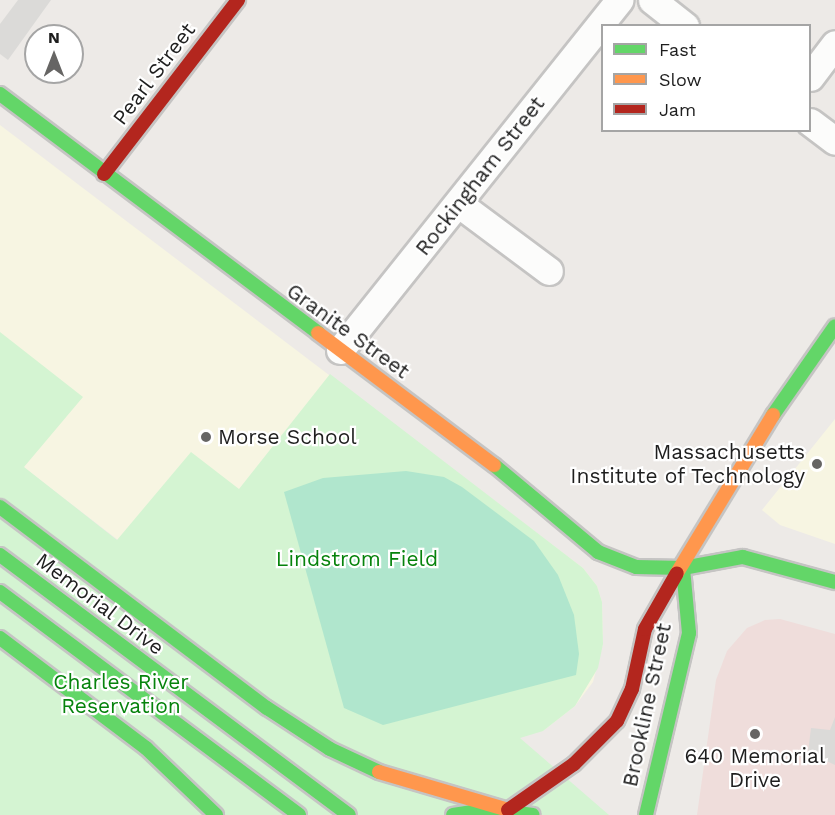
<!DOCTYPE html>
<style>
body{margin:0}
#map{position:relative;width:835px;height:815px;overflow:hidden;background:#edeae7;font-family:"Work Sans",sans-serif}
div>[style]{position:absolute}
.commercial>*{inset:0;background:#efdddb}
.education>*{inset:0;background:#f7f5e2}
.religious>*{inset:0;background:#dbdad8}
.park>*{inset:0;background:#d4f4d2}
.pitch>*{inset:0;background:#b0e6cd}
.roads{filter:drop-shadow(2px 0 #c5c4c3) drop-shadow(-2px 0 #c5c4c3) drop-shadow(0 2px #c5c4c3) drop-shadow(0 -2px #c5c4c3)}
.street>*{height:27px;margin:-13.5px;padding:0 13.5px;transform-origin:13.5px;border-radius:13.5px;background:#fcfcfb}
.fast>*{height:14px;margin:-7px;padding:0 7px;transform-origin:7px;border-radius:7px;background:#63d668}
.slow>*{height:14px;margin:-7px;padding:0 7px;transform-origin:7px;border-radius:7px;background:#ff974d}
.jam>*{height:14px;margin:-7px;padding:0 7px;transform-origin:7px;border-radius:7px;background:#b3261e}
.dots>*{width:16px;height:16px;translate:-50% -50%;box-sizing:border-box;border:3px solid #fff;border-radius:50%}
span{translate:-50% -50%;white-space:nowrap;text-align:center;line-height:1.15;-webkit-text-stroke:4.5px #fff;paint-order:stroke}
.street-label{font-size:21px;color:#1e1e1e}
.poi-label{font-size:21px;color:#1e1e1e}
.left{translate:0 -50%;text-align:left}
.right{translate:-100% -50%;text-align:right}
.park-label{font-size:21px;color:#06830c}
.legend{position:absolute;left:601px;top:24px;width:210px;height:108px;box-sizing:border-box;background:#fff;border:2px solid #a5a5a5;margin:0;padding:8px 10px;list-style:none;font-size:18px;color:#1e1e1e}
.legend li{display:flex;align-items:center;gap:12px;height:30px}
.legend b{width:30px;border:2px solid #a5a5a5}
.north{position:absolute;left:24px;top:24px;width:60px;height:60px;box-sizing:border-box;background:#fff;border:2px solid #a5a5a5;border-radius:50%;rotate:0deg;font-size:16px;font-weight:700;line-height:24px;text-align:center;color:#1e1e1e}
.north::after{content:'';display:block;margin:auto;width:21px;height:27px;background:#666564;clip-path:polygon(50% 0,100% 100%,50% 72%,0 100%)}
</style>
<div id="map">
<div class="commercial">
<div style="clip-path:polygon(780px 619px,835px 634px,835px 815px,697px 815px,716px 680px,727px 651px,747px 628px,765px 620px)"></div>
</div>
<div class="education">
<div style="clip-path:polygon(0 125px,583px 568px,597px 586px,602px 602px,603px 644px,593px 682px,575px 706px,543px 731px,118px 540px,0 449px)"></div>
<div style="clip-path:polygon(835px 419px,835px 544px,780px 525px,762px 510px)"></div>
</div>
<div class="religious">
<div style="clip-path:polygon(18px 0,51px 0,8px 60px,0 54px,0 24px)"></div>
<div style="clip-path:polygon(835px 717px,835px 765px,808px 752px,811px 728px,830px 730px)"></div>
</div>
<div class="park">
<div style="clip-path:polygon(0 332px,83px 397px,24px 467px,117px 540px,191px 452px,239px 489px,330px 374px,583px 568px,597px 586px,602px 602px,603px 644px,598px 668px,575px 706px,543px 731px,520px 738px,609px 815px,0 815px)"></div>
</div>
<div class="pitch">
<div style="clip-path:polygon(406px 471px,444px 477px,462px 487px,534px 541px,558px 575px,574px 615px,579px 654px,576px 675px,383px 725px,344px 708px,284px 492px,323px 478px)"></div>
</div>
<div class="roads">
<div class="street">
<div style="left:652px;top:0;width:42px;rotate:38.2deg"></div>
<div style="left:810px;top:77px;width:41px;rotate:-52.9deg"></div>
<div style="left:810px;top:122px;width:31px;rotate:37deg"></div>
<div style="left:459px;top:204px;width:112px;rotate:36.7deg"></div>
<div style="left:340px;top:350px;width:448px;rotate:-51.4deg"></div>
</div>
<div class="fast">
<div style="left:0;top:94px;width:398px;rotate:36.9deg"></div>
<div style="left:773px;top:415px;width:108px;rotate:-55.1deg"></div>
<div style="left:494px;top:465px;width:136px;rotate:39.9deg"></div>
<div style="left:598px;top:552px;width:41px;rotate:21.5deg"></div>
<div style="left:636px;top:567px;width:47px;rotate:1.2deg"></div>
<div style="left:0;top:507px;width:334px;rotate:37deg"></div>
<div style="left:267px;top:708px;width:75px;rotate:33.1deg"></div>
<div style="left:330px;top:749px;width:54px;rotate:25.1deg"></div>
<div style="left:0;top:555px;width:435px;rotate:36.7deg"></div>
<div style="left:683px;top:568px;width:61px;rotate:-10.4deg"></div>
<div style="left:743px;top:557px;width:95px;rotate:15.2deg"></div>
<div style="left:0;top:592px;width:373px;rotate:36.7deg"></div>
<div style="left:0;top:638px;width:183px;rotate:37deg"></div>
<div style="left:146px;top:748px;width:97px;rotate:43.7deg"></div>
<div style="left:453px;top:815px;width:36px;rotate:-9deg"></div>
<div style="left:489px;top:809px;width:44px;rotate:7.8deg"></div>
<div style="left:646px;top:815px;width:187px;rotate:-76.7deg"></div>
<div style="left:689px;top:633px;width:65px;rotate:-95.3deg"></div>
</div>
<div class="slow">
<div style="left:318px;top:333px;width:220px;rotate:36.9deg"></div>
<div style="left:677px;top:573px;width:185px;rotate:-58.7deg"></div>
<div style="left:379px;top:772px;width:134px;rotate:16.4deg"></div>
</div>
<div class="jam">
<div style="left:104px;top:174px;width:220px;rotate:-52.4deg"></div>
<div style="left:508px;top:810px;width:80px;rotate:-34.9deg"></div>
<div style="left:574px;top:764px;width:61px;rotate:-45deg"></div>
<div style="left:617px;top:721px;width:35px;rotate:-65deg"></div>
<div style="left:632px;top:689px;width:61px;rotate:-77.8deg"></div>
<div style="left:645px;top:629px;width:64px;rotate:-60.3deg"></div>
</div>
</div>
<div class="dots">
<div style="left:206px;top:437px;background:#666564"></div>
<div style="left:817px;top:464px;background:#666564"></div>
<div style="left:755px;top:734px;background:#666564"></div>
</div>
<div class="street-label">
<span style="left:154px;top:74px;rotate:-53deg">Pearl Street</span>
<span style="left:480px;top:176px;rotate:-52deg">Rockingham Street</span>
<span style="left:348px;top:331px;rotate:36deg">Granite Street</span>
<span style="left:100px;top:604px;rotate:37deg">Memorial Drive</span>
<span style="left:647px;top:705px;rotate:-78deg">Brookline Street</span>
</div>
<div class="poi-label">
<span class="left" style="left:218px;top:437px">Morse School</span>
<span class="right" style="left:805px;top:464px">Massachusetts<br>Institute of Technology</span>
<span style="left:755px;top:768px">640 Memorial<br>Drive</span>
</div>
<div class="park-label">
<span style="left:357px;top:559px">Lindstrom Field</span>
<span style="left:121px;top:694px">Charles River<br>Reservation</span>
</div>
<ul class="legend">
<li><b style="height:8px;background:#63d668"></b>Fast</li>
<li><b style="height:8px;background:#ff974d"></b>Slow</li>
<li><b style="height:8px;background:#b3261e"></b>Jam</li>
</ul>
<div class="north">N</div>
</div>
